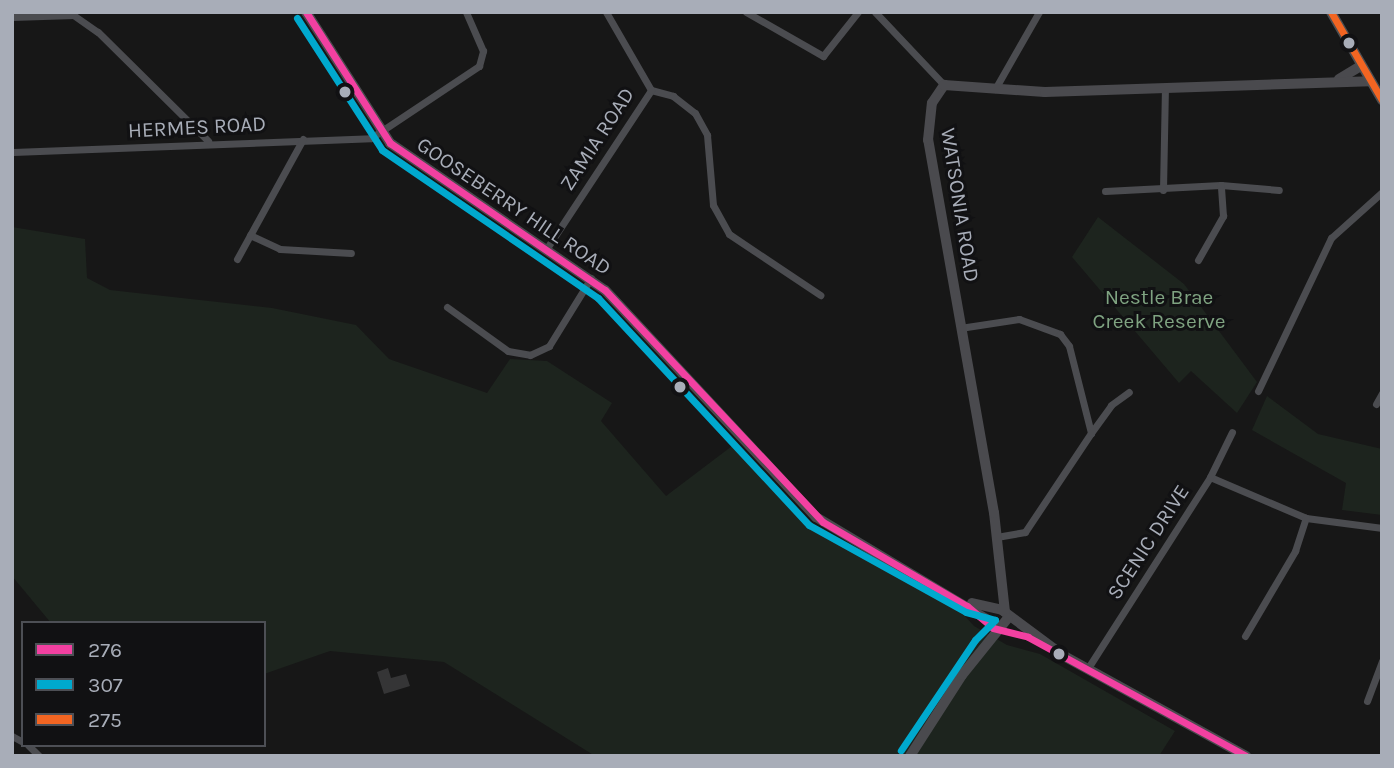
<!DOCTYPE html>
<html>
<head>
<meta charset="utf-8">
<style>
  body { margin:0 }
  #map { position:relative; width:1394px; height:768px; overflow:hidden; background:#171717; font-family:Karla,sans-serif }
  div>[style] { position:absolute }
  .green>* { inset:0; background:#1d241e }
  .building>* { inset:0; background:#353536 }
  .street>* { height:7px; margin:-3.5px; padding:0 3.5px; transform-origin:3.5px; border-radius:3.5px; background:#4b4c50 }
  .secondary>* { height:10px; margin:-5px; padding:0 5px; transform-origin:5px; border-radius:5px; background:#4a4a4e }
  .primary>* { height:10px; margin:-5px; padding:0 5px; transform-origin:5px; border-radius:5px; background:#4d4f52 }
  .bus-1>* { height:7px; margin:-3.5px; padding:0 3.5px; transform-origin:3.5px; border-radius:3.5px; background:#f240a1 }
  .bus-2>* { height:7px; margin:-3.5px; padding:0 3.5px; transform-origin:3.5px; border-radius:3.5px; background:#00a9ce }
  .bus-3>* { height:7px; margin:-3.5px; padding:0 3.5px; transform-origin:3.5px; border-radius:3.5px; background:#f26522 }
  .dots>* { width:19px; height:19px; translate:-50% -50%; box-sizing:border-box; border:4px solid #111113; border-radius:50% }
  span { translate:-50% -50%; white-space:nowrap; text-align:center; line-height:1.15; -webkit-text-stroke:6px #111113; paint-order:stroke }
  .street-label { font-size:21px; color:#a8adb8 }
  .park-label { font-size:21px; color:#7fa381 }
  .frame { position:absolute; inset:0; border:14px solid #a8adb8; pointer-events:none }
  .legend { position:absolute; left:21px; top:621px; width:245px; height:126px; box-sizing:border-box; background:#111113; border:2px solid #4d4f55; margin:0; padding:9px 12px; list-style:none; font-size:21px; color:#a8adb8 }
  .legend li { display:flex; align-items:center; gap:14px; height:35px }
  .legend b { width:35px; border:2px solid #4d4f55 }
</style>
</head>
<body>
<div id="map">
  <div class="green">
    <div style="clip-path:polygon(1098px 217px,1184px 284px,1257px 382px,1237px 413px,1191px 371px,1179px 383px,1072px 257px)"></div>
    <div style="clip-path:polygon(12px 227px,85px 239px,87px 278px,110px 290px,272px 308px,356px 325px,389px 359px,487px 393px,510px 359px,547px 361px,612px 403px,601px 421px,666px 496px,736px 443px,812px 523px,953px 603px,974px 626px,1007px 645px,1040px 654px,1175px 731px,1159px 756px,595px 756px,444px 662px,330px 651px,264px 674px,264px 623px,51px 623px,12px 576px)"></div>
    <div style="clip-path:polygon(1267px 396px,1318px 434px,1382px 449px,1382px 515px,1342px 510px,1346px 483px,1252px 430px)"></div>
  </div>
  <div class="building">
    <div style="clip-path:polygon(388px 668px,391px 678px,406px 674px,410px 686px,384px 694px,377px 672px)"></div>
  </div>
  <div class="street">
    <div style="left:69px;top:12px;width:35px;rotate:35deg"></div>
    <div style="left:98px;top:32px;width:155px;rotate:44.7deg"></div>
    <div style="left:746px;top:12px;width:89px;rotate:29.7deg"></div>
    <div style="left:823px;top:56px;width:56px;rotate:-51.5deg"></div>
    <div style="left:875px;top:12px;width:100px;rotate:46.6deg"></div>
    <div style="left:12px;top:17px;width:62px;rotate:-1.8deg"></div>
    <div style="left:995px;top:89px;width:89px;rotate:-60.3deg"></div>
    <div style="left:651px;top:90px;width:23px;rotate:15deg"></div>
    <div style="left:673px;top:96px;width:28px;rotate:38deg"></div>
    <div style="left:695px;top:113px;width:25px;rotate:61deg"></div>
    <div style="left:707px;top:135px;width:70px;rotate:85.1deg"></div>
    <div style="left:713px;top:205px;width:33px;rotate:61deg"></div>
    <div style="left:729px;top:234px;width:110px;rotate:33.8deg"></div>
    <div style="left:13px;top:152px;width:358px;rotate:-2.2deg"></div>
    <div style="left:371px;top:138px;width:130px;rotate:-33.7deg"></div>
    <div style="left:479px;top:66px;width:16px;rotate:-75deg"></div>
    <div style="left:483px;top:51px;width:43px;rotate:-113.6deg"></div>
    <div style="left:1163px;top:190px;width:102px;rotate:-88.9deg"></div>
    <div style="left:1105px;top:191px;width:116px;rotate:-3deg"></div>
    <div style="left:1221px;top:185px;width:58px;rotate:4.9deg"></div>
    <div style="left:250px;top:235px;width:33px;rotate:25deg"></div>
    <div style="left:280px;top:249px;width:71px;rotate:3.2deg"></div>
    <div style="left:547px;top:248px;width:189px;rotate:-56.6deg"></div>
    <div style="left:651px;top:90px;width:90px;rotate:-120deg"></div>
    <div style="left:237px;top:259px;width:137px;rotate:-61.2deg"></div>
    <div style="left:1198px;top:260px;width:51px;rotate:-60.4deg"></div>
    <div style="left:1223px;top:216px;width:31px;rotate:-94deg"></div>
    <div style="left:447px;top:307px;width:75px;rotate:35.8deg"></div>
    <div style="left:508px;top:351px;width:22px;rotate:10deg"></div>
    <div style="left:530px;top:355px;width:21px;rotate:-25deg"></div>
    <div style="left:549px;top:346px;width:80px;rotate:-58.3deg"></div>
    <div style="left:960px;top:328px;width:60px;rotate:-8.7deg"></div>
    <div style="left:1019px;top:319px;width:44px;rotate:20.1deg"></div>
    <div style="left:1060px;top:334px;width:15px;rotate:53deg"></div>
    <div style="left:1069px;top:346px;width:90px;rotate:75.8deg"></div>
    <div style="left:1091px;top:433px;width:119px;rotate:123.7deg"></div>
    <div style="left:1025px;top:532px;width:29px;rotate:170deg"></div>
    <div style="left:1258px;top:391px;width:170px;rotate:-64.5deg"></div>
    <div style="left:1331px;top:238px;width:69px;rotate:-42deg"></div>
    <div style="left:1376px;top:404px;width:13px;rotate:-61deg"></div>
    <div style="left:1091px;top:433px;width:34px;rotate:-54deg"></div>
    <div style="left:1111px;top:405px;width:22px;rotate:-36deg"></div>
    <div style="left:1210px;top:477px;width:104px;rotate:23.1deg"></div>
    <div style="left:1306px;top:518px;width:77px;rotate:7.5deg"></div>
    <div style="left:1245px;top:636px;width:99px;rotate:-59.5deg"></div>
    <div style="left:1295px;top:551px;width:35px;rotate:-72deg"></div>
    <div style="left:1088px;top:668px;width:227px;rotate:-57.4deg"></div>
    <div style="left:1210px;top:477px;width:50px;rotate:-63.9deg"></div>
    <div style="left:1367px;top:701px;width:43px;rotate:-69.4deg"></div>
    <div style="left:12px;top:736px;width:13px;rotate:29deg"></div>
    <div style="left:28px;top:745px;width:16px;rotate:45deg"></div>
  </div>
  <div class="secondary">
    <div style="left:306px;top:12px;width:156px;rotate:57.3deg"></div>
    <div style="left:390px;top:143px;width:260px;rotate:34.4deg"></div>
    <div style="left:605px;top:290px;width:310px;rotate:47.1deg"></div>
    <div style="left:816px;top:517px;width:200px;rotate:30.9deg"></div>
    <div style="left:1339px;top:79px;width:26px;rotate:-31deg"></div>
    <div style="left:972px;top:603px;width:31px;rotate:13deg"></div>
    <div style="left:1002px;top:610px;width:77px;rotate:36.6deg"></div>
    <div style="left:1064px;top:656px;width:208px;rotate:28.8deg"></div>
    <div style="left:1005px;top:612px;width:100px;rotate:-96.3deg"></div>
    <div style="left:994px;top:513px;width:379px;rotate:-100deg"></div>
    <div style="left:928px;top:140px;width:37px;rotate:-84deg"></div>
    <div style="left:932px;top:103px;width:22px;rotate:-56deg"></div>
    <div style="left:944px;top:85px;width:101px;rotate:4deg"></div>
    <div style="left:1045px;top:92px;width:325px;rotate:-1.9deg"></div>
    <div style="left:910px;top:756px;width:96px;rotate:-57.3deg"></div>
    <div style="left:962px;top:675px;width:73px;rotate:-51.1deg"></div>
  </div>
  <div class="primary">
    <div style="left:1331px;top:12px;width:102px;rotate:59.9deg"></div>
  </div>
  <div class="bus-1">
    <div style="left:306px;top:12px;width:156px;rotate:57.3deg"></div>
    <div style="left:390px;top:143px;width:260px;rotate:34.4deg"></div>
    <div style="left:605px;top:290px;width:318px;rotate:46.8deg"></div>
    <div style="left:823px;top:522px;width:167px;rotate:30.3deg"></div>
    <div style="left:967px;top:606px;width:34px;rotate:40deg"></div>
    <div style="left:993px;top:628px;width:36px;rotate:14deg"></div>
    <div style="left:1028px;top:637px;width:248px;rotate:28.6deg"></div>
  </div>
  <div class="bus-2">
    <div style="left:297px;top:18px;width:157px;rotate:57.2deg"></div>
    <div style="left:382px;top:150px;width:262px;rotate:34.4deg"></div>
    <div style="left:598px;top:298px;width:310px;rotate:47.1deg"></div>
    <div style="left:809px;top:525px;width:179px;rotate:29deg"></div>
    <div style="left:966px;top:612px;width:30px;rotate:15deg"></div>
    <div style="left:995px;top:620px;width:28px;rotate:135deg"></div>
    <div style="left:975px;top:640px;width:133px;rotate:123.9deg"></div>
  </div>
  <div class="bus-3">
    <div style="left:1331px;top:12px;width:102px;rotate:59.9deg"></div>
  </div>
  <div class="dots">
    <div style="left:1349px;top:43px;background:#a8adb8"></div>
    <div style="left:345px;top:92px;background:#a8adb8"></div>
    <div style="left:680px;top:387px;background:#a8adb8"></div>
    <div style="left:1059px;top:654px;background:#a8adb8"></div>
  </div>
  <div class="street-label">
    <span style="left:197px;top:127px;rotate:-3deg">HERMES ROAD</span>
    <span style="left:597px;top:139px;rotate:-57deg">ZAMIA ROAD</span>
    <span style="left:960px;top:205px;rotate:81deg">WATSONIA ROAD</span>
    <span style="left:514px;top:206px;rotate:34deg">GOOSEBERRY HILL ROAD</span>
    <span style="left:1148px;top:542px;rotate:-57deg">SCENIC DRIVE</span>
  </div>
  <div class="park-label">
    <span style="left:1159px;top:309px">Nestle Brae<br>Creek Reserve</span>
  </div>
  <div class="frame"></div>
  <ul class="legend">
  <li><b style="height:9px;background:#f240a1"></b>276</li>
  <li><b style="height:9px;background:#00a9ce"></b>307</li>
  <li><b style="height:9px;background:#f26522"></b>275</li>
  </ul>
</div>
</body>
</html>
